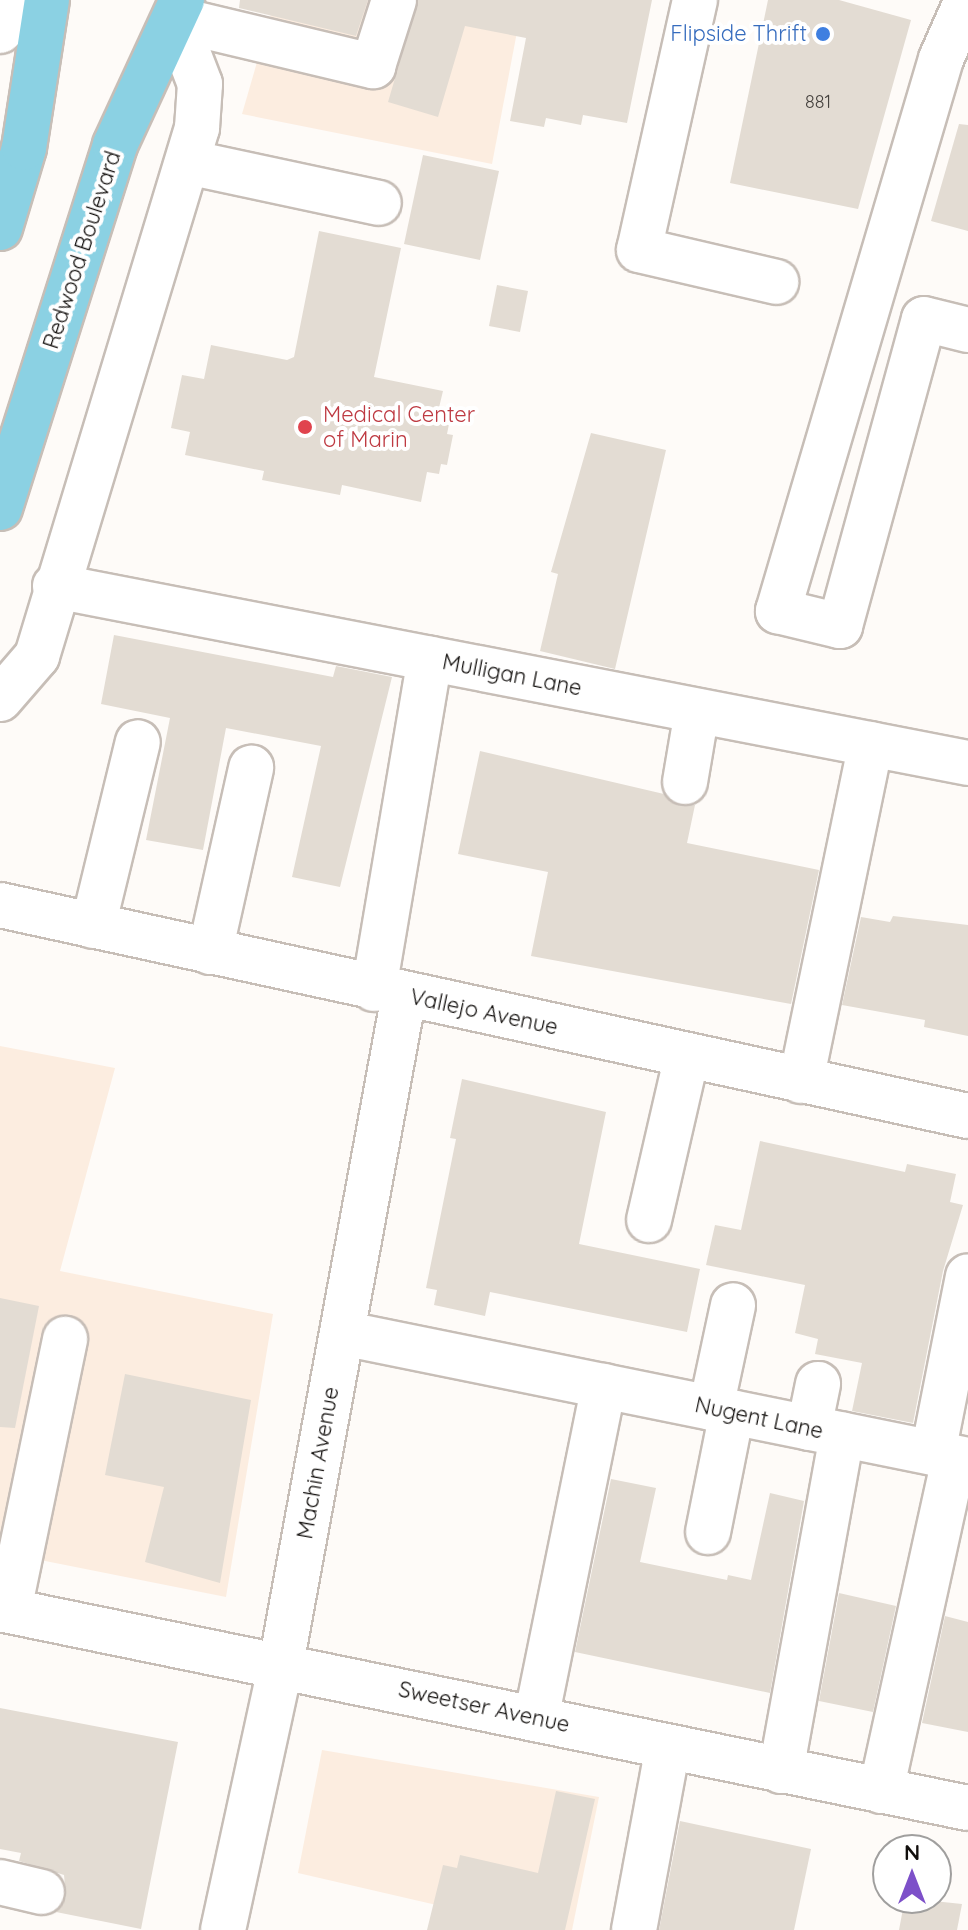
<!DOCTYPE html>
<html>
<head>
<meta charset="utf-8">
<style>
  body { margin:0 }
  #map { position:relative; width:968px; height:1930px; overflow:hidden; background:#fefbf8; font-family:Quicksand,sans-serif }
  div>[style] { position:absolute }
  .built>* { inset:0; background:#fcede0 }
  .building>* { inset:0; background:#e3dcd3 }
  .roads { filter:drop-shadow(2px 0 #c7beb7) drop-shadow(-2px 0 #c7beb7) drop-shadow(0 2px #c7beb7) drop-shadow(0 -2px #c7beb7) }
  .minor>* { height:44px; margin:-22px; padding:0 22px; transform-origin:22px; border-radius:22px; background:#fff }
  .major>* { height:44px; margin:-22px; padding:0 22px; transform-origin:22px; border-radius:22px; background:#8bd1e3 }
  .dots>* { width:22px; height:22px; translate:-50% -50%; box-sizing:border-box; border:4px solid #fff; border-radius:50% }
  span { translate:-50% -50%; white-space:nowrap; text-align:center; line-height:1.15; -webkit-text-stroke:8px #fff; paint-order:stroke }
  .number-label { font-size:18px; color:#46423e }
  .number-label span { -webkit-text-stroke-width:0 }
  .shop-label { font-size:22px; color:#366cbe }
  .right { translate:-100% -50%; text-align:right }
  .street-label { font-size:22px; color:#120f0d }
  .health-label { font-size:22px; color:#be3a42 }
  .left { translate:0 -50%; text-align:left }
  .north { position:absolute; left:872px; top:1834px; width:80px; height:80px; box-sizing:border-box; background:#fff; border:2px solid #a09f9e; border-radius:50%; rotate:0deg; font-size:22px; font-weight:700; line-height:32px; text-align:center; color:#120f0d }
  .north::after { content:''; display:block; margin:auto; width:28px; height:36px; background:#7d50c9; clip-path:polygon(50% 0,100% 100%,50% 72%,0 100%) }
</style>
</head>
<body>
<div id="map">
  <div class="built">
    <div style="clip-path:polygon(275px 0,523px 0,492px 164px,242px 114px)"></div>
    <div style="clip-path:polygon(0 1046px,115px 1068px,60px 1271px,273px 1314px,226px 1597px,0 1552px)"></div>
    <div style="clip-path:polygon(322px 1750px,599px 1797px,572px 1930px,544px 1930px,298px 1873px)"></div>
  </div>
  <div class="building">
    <div style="clip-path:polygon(240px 0,368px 0,356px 36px,239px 8px)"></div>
    <div style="clip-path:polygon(418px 0,652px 0,627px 123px,583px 115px,581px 125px,546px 118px,544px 127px,510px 121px,526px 38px,465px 26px,438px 117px,388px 102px)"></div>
    <div style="clip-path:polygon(768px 0,839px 0,911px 20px,858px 209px,730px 183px)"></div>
    <div style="clip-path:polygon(959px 124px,968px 125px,968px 231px,931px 221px)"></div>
    <div style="clip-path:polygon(423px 155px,499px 171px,480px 260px,404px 244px)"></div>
    <div style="clip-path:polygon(319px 231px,401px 248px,374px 377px,443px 391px,437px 416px,450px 419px,447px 434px,453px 435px,447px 465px,441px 464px,439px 474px,427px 472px,421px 502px,342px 485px,340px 495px,262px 480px,264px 471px,185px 455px,190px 432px,171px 428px,182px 375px,204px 379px,211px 345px,287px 360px,294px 357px)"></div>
    <div style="clip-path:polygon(497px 285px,528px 291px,520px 332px,489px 326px)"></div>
    <div style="clip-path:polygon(591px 433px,666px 450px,615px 669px,540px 651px,558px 574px,551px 572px)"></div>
    <div style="clip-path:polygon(114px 635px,333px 677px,336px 666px,392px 677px,340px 887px,292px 877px,321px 746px,226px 728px,203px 850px,146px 840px,170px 718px,101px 704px)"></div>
    <div style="clip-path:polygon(480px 751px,664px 794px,680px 806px,695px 805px,687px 843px,819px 870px,791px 1004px,531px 956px,548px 872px,458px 854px)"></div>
    <div style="clip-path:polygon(893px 916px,968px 925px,968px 1036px,924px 1027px,925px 1020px,842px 1005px,861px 917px,890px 922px)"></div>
    <div style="clip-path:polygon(462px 1079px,606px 1112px,579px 1244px,700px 1269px,687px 1332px,490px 1292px,485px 1316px,434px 1305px,437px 1290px,426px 1288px,456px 1139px,450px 1138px)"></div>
    <div style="clip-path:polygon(760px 1141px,905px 1172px,907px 1164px,956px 1174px,950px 1202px,963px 1205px,943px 1271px,913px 1423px,852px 1411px,862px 1363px,815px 1354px,818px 1339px,795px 1333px,805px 1285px,706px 1265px,715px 1225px,741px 1230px)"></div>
    <div style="clip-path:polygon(0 1298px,39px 1306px,15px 1428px,0 1427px)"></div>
    <div style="clip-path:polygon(125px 1374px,251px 1400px,220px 1583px,145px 1562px,164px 1487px,105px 1475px)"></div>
    <div style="clip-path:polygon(611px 1479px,656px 1488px,640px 1562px,727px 1580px,728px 1575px,751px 1580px,770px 1493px,804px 1501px,770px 1693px,575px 1652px)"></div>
    <div style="clip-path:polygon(839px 1593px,896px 1606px,873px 1712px,819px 1701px)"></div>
    <div style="clip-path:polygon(945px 1616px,968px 1622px,968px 1732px,922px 1723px)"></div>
    <div style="clip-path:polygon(0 1708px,178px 1742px,141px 1929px,56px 1912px,66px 1897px,64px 1875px,19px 1861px,21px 1853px,0 1849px)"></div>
    <div style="clip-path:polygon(556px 1791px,595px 1799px,565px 1930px,427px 1930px,443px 1865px,457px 1868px,460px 1855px,538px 1873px)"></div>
    <div style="clip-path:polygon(680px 1821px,811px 1849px,794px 1930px,659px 1930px)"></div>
    <div style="clip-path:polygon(905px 1898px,962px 1904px,957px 1930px,899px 1930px)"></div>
  </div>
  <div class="roads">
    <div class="minor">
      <div style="left:695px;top:0;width:256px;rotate:102.6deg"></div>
      <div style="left:639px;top:250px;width:141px;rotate:13.1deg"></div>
      <div style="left:967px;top:0;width:64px;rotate:113.8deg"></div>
      <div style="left:941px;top:59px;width:576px;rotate:106.45deg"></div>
      <div style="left:778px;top:611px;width:64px;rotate:13.6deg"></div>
      <div style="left:840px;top:626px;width:318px;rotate:-74.7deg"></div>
      <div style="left:924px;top:319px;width:45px;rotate:14deg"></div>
      <div style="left:175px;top:19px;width:204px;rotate:13.4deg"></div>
      <div style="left:373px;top:66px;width:69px;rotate:-72.3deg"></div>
      <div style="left:0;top:31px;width:44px;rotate:-45deg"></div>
      <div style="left:188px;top:162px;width:195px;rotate:12.1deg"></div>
      <div style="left:55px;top:586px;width:930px;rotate:10.97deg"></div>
      <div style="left:0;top:699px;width:57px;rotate:-49.3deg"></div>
      <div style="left:37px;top:656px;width:552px;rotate:-73.14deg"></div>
      <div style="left:197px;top:128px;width:44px;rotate:-86.1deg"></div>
      <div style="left:200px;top:84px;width:70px;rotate:-111deg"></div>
      <div style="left:685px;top:782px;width:72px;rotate:-80.4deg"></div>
      <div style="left:0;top:905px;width:991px;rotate:12.3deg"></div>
      <div style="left:93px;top:926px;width:189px;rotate:-76.3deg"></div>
      <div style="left:210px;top:952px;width:189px;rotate:-77.4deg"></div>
      <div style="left:374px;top:989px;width:335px;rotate:-80.4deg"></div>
      <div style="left:801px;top:1081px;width:344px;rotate:-78.3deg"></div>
      <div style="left:649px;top:1220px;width:168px;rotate:-77deg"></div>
      <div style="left:342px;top:1333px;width:639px;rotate:11.47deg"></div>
      <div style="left:711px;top:1408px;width:105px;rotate:-77.9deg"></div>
      <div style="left:809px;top:1428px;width:45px;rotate:-78.4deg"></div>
      <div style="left:933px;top:1453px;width:180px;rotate:-78.8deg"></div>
      <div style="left:708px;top:1532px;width:122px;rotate:-78.7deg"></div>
      <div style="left:0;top:1609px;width:988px;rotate:11.62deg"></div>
      <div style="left:9px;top:1610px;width:277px;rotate:-78.3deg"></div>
      <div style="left:536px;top:1719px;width:340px;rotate:-78.5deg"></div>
      <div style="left:781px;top:1771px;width:342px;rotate:-79.7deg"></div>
      <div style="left:881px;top:1791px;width:341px;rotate:-77.6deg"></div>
      <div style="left:0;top:1882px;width:43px;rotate:13.4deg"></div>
      <div style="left:223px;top:1930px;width:272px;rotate:-77.7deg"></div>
      <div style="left:281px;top:1664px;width:680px;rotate:-79.58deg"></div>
      <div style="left:634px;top:1930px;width:186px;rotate:-79.5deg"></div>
    </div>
    <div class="major">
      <div style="left:0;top:228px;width:84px;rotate:-73.3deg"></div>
      <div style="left:24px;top:148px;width:150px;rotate:-81.2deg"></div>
      <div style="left:0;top:508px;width:381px;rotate:-72.4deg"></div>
      <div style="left:115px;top:145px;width:160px;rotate:-65.2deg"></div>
    </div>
  </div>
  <div class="dots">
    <div style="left:823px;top:34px;background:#3f7fe0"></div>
    <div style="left:305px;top:427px;background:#e0444e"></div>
  </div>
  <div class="number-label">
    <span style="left:818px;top:102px">881</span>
  </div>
  <div class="shop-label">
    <span class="right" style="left:807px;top:34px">Flipside Thrift</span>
  </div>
  <div class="street-label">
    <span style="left:82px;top:250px;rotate:-72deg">Redwood Boulevard</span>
    <span style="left:512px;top:675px;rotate:11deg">Mulligan Lane</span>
    <span style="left:484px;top:1012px;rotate:12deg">Vallejo Avenue</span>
    <span style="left:759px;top:1418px;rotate:12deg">Nugent Lane</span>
    <span style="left:318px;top:1463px;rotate:-80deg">Machin Avenue</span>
    <span style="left:484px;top:1707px;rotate:12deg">Sweetser Avenue</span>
  </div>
  <div class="health-label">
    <span class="left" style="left:323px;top:427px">Medical Center<br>of Marin</span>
  </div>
  <div class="north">N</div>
</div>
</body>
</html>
